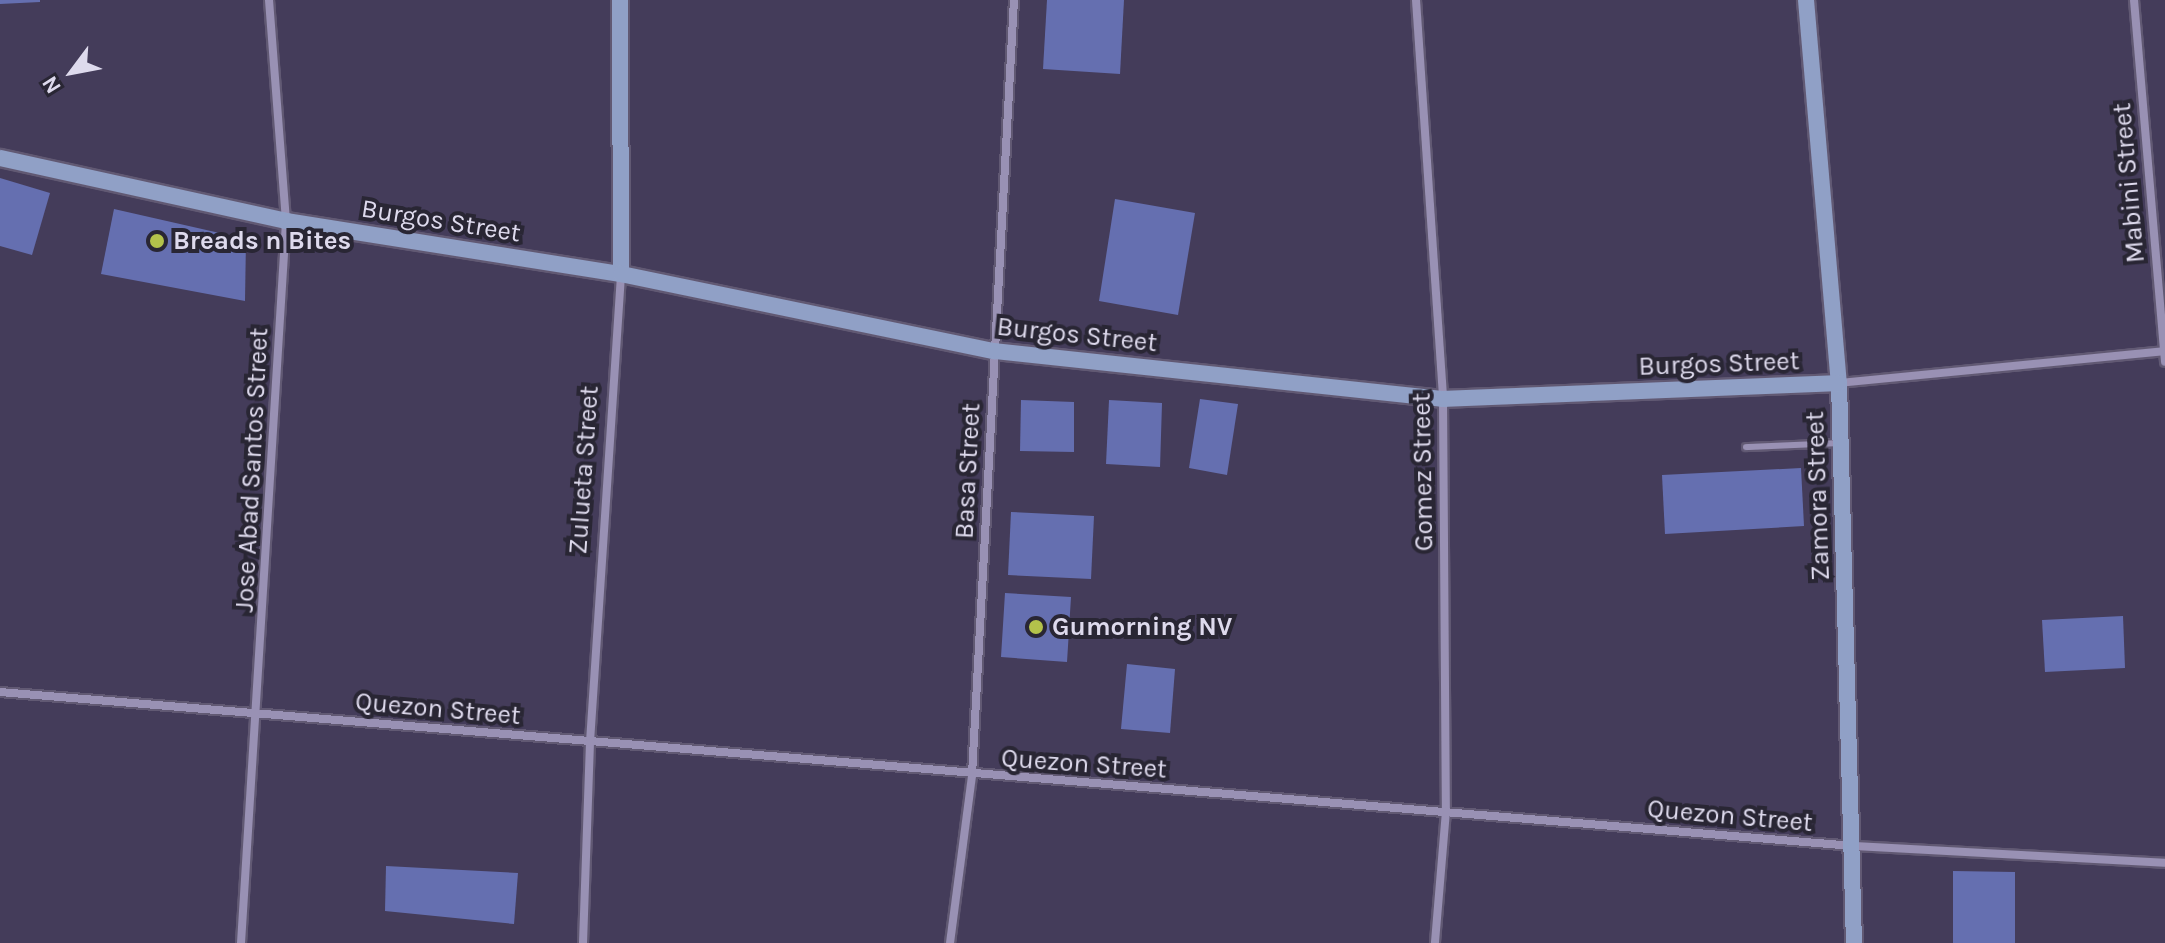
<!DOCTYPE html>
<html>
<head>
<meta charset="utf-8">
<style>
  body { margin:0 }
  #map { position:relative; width:2165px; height:943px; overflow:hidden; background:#443c5a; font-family:Karla,sans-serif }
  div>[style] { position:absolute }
  .building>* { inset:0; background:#656fb0 }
  .roads { filter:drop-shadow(2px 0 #615973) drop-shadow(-2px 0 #615973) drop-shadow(0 2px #615973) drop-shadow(0 -2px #615973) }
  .lane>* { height:6px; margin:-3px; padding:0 3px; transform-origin:3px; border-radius:3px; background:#9991b4 }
  .street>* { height:8px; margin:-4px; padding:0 4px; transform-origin:4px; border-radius:4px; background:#9991b4 }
  .secondary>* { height:16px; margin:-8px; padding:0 8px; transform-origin:8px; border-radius:8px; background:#90a0c6 }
  .dots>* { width:22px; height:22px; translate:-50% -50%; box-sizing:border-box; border:4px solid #292634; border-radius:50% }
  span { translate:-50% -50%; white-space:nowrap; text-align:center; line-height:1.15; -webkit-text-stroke:8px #292634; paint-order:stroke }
  .street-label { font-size:26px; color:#dedaed }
  .poi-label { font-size:26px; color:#dedaed; font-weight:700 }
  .left { translate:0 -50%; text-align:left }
  .north { position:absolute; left:32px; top:32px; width:80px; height:80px; -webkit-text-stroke:6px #292634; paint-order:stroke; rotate:238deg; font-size:22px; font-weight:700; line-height:32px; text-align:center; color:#dedaed }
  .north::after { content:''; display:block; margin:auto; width:28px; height:36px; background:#dedaed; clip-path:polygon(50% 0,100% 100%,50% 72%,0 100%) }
</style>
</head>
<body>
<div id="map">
  <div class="building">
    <div style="clip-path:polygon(0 0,40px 0,40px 2px,0 4px)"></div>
    <div style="clip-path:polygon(1047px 0,1124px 0,1120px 74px,1043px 69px)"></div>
    <div style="clip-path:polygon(0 178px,50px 193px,32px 255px,0 246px)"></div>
    <div style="clip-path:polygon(1115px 199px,1195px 213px,1178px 315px,1099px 301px)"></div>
    <div style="clip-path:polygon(114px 209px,246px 239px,245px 301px,101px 274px)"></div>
    <div style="clip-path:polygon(1200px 399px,1238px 404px,1227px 475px,1189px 468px)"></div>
    <div style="clip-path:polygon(1021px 400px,1074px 402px,1074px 452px,1020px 451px)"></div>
    <div style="clip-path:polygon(1109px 400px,1162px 403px,1160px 467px,1106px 464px)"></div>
    <div style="clip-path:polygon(1801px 468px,1804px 526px,1665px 534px,1662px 475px)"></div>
    <div style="clip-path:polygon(1011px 512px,1094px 516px,1091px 579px,1008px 575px)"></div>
    <div style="clip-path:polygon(1005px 593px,1071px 597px,1067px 662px,1001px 657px)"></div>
    <div style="clip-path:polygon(2123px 616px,2125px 668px,2045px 672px,2042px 620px)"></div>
    <div style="clip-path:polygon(1127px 664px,1175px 669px,1170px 733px,1121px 729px)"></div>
    <div style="clip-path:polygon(386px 866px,518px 873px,514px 924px,385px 911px)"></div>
    <div style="clip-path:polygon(1953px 871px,2015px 872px,2015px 943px,1953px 943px)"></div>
  </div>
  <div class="roads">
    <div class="lane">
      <div style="left:1746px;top:447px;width:91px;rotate:-2.5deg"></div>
    </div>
    <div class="street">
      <div style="left:1416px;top:0;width:400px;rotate:86.1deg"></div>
      <div style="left:1443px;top:399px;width:412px;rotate:89.6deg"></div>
      <div style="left:1446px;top:811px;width:132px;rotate:94.8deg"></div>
      <div style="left:2134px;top:0;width:363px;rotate:85.1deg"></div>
      <div style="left:1839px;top:383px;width:327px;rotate:-5.6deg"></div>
      <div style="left:0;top:692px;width:1860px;rotate:4.75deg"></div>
      <div style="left:1854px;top:846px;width:311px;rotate:3.1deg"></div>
      <div style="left:241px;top:943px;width:723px;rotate:-86.43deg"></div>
      <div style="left:286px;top:221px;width:222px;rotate:-94.4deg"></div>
      <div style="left:583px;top:943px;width:201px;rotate:-88deg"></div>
      <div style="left:590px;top:742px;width:469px;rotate:-86.2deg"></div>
      <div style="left:950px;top:943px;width:169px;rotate:-82.5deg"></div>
      <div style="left:972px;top:775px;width:776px;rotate:-86.9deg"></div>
    </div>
    <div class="secondary">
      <div style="left:620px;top:0;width:274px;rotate:89.8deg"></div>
      <div style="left:1806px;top:0;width:384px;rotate:85.1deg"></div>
      <div style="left:1839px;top:383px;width:560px;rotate:88.47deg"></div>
      <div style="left:0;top:158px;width:293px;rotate:12.4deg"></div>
      <div style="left:286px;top:221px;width:339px;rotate:9deg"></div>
      <div style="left:621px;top:274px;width:381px;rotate:11.7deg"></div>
      <div style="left:994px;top:351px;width:452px;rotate:6.1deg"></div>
      <div style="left:1443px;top:399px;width:396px;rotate:-2.3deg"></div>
    </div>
  </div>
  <div class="dots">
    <div style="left:157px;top:241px;background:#b3c24b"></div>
    <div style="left:1036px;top:627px;background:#b3c24b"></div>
  </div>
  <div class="street-label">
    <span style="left:2129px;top:183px;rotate:-95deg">Mabini Street</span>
    <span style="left:441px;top:221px;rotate:9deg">Burgos Street</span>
    <span style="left:1077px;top:335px;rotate:6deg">Burgos Street</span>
    <span style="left:1719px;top:364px;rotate:-2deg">Burgos Street</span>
    <span style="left:252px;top:470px;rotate:-87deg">Jose Abad Santos Street</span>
    <span style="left:584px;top:470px;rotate:-86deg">Zulueta Street</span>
    <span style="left:968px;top:471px;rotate:-87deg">Basa Street</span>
    <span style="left:1423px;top:472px;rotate:-91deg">Gomez Street</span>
    <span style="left:1818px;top:496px;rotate:-92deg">Zamora Street</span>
    <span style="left:438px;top:709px;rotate:5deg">Quezon Street</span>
    <span style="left:1084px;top:764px;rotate:4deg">Quezon Street</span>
    <span style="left:1730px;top:816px;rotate:5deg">Quezon Street</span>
  </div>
  <div class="poi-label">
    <span class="left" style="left:173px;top:241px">Breads n Bites</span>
    <span class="left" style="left:1052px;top:627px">Gumorning NV</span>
  </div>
  <div class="north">N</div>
</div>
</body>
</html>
